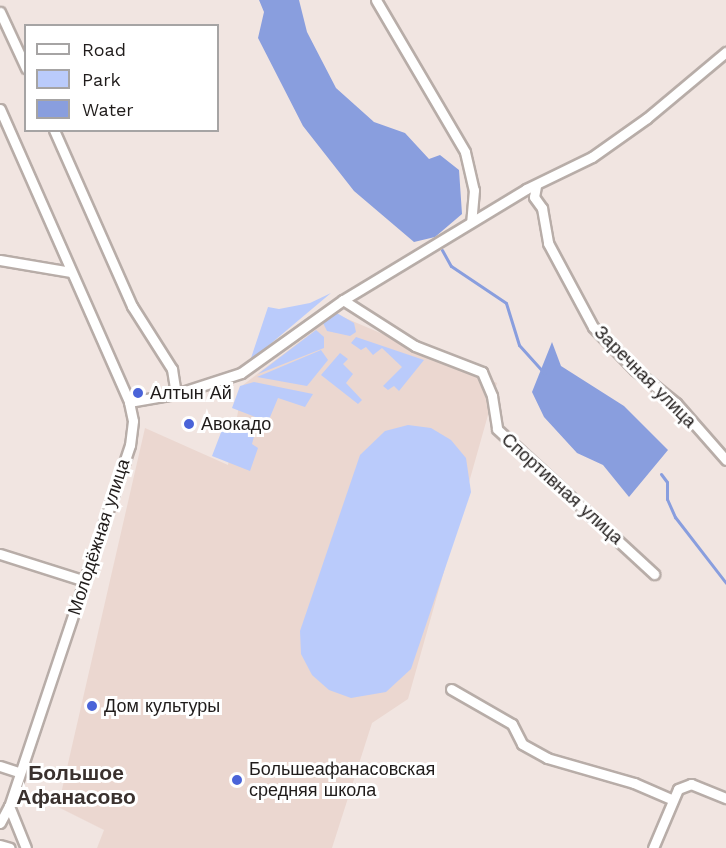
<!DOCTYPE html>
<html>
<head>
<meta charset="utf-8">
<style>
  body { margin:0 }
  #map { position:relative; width:726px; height:848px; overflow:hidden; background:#f1e5e1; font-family:"Work Sans",sans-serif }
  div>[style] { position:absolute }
  .built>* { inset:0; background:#ebd7d0 }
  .green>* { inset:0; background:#bacbfb }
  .water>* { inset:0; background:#899ede }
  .stream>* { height:3px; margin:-1.5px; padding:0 1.5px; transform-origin:1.5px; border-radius:1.5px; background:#899ede }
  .roads { filter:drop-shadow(2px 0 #b8ada8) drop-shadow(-2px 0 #b8ada8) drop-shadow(0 2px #b8ada8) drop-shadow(0 -2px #b8ada8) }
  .street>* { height:9px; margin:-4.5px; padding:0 4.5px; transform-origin:4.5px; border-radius:4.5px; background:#fff }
  .dots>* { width:16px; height:16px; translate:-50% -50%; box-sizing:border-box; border:3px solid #fff; border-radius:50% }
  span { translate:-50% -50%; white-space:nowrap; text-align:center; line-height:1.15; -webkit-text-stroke:6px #fff; paint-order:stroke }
  .street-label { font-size:18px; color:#201c1b }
  .poi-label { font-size:18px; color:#201c1b }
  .left { translate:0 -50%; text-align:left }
  .quarter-label { font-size:21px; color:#3a312e; font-weight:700 }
  .legend { position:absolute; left:24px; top:24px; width:195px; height:108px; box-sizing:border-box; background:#fff; border:2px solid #a6a4a4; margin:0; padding:8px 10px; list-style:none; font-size:18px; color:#201c1b }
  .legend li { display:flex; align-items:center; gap:12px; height:30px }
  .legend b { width:30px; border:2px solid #a6a4a4 }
</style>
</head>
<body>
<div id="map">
  <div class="built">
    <div style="clip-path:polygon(336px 314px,497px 383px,408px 699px,372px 723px,332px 848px,97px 848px,104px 830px,58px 807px,145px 428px,228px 465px,243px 385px)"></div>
  </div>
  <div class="green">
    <div style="clip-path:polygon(331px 293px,250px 361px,268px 307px,279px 309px,310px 303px)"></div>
    <div style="clip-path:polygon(335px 312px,354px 323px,356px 332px,350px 336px,327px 331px,322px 321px)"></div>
    <div style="clip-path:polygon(316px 330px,324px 337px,324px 348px,258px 374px)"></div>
    <div style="clip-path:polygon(356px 337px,424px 360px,399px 391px,394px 386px,388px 390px,383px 386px,402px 367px,382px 348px,373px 355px,366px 347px,361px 350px,351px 343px)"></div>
    <div style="clip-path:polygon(321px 350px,328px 360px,307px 386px,257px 377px)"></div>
    <div style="clip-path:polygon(340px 353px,348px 359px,343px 364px,353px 374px,346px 383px,362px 400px,358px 404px,321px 375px)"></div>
    <div style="clip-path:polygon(254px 382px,313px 394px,305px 407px,278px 398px,268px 422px,232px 408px,240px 386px)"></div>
    <div style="clip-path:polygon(225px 422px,255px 433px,252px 444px,258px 448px,250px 471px,212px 456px)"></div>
    <div style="clip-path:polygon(408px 425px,431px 428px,451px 440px,466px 458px,471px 492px,411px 669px,386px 692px,351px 698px,329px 690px,312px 675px,301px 654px,300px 631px,360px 455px,385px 431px)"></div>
  </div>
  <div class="water">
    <div style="clip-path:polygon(259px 0,299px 0,307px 32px,336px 88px,374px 122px,405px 133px,429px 159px,440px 155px,459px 170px,462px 214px,435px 237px,414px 242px,354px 191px,303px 126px,258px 38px,264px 12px)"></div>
    <div style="clip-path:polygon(552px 342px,561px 366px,624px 406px,668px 450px,629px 497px,603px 465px,577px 453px,544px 417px,532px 392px)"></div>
  </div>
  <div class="stream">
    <div style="left:442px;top:250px;width:18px;rotate:61deg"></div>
    <div style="left:451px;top:266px;width:66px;rotate:33.9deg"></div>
    <div style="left:506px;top:303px;width:44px;rotate:72.8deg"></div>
    <div style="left:519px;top:345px;width:38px;rotate:48deg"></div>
    <div style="left:661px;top:474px;width:10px;rotate:53deg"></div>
    <div style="left:667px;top:482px;width:17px;rotate:90deg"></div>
    <div style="left:667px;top:499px;width:20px;rotate:66deg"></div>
    <div style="left:675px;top:517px;width:83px;rotate:52.3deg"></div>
  </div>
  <div class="roads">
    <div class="street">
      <div style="left:376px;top:0;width:176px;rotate:59.6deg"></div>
      <div style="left:465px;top:152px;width:39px;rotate:77deg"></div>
      <div style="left:474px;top:190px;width:32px;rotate:95deg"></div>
      <div style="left:0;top:12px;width:62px;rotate:65.1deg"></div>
      <div style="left:0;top:109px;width:320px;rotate:66.2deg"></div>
      <div style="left:129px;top:402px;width:19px;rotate:78deg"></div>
      <div style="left:133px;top:421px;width:24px;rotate:97deg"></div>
      <div style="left:130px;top:445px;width:381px;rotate:108.5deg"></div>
      <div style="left:9px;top:806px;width:45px;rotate:68deg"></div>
      <div style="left:54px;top:130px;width:193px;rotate:66.1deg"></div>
      <div style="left:132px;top:306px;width:75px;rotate:57.6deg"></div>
      <div style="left:172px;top:369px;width:25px;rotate:81deg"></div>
      <div style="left:536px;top:186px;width:11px;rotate:100deg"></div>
      <div style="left:534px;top:197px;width:14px;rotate:54deg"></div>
      <div style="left:542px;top:208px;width:36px;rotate:80deg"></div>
      <div style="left:548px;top:243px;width:95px;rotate:61.8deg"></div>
      <div style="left:593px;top:327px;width:60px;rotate:45.7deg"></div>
      <div style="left:635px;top:370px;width:53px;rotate:38.8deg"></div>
      <div style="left:676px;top:403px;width:76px;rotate:48.7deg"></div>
      <div style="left:0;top:260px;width:72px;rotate:9.6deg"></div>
      <div style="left:343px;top:300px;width:85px;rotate:32.6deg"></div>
      <div style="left:415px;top:346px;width:72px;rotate:21.2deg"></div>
      <div style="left:482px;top:372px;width:26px;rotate:67deg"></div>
      <div style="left:492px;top:396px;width:33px;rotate:81deg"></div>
      <div style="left:497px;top:429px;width:214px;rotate:42.7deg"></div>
      <div style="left:129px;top:402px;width:48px;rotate:-9.7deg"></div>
      <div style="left:176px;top:394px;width:68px;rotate:-17.9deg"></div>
      <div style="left:241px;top:373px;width:125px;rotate:-35.6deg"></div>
      <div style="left:343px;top:300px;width:214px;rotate:-31.2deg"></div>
      <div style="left:526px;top:189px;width:73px;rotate:-25.9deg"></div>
      <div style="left:592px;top:157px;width:67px;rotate:-35.3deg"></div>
      <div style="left:647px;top:118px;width:103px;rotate:-39.9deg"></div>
      <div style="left:0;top:554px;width:89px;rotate:17.6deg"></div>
      <div style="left:451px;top:689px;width:70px;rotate:29.8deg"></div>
      <div style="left:512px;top:724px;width:22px;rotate:63deg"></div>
      <div style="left:522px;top:744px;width:29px;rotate:29deg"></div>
      <div style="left:547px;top:758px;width:91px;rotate:16deg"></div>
      <div style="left:634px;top:783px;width:40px;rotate:23.4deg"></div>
      <div style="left:0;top:766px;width:20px;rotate:18deg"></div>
      <div style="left:0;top:823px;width:19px;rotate:-62deg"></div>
      <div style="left:0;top:845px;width:10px;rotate:17deg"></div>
      <div style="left:653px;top:848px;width:64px;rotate:-67deg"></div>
      <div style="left:678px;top:789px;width:14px;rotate:-21deg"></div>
      <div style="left:691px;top:784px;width:38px;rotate:22deg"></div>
    </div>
  </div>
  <div class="dots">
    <div style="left:138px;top:393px;background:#4a63d8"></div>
    <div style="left:189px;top:424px;background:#4a63d8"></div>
    <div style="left:92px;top:706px;background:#4a63d8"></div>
    <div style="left:237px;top:780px;background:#4a63d8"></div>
  </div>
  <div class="street-label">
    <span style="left:645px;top:377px;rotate:45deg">Заречная улица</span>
    <span style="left:562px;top:489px;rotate:42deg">Спортивная улица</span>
    <span style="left:99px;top:537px;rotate:-72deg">Молодёжная улица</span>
  </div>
  <div class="poi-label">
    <span class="left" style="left:150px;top:393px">Алтын Ай</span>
    <span class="left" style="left:201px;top:424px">Авокадо</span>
    <span class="left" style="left:104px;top:706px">Дом культуры</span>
    <span class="left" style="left:249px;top:780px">Большеафанасовская<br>средняя школа</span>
  </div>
  <div class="quarter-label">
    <span style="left:76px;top:785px">Большое<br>Афанасово</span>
  </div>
  <ul class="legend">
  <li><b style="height:8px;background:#fff"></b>Road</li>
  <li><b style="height:16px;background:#bacbfb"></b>Park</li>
  <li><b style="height:16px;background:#899ede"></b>Water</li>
  </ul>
</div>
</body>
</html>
